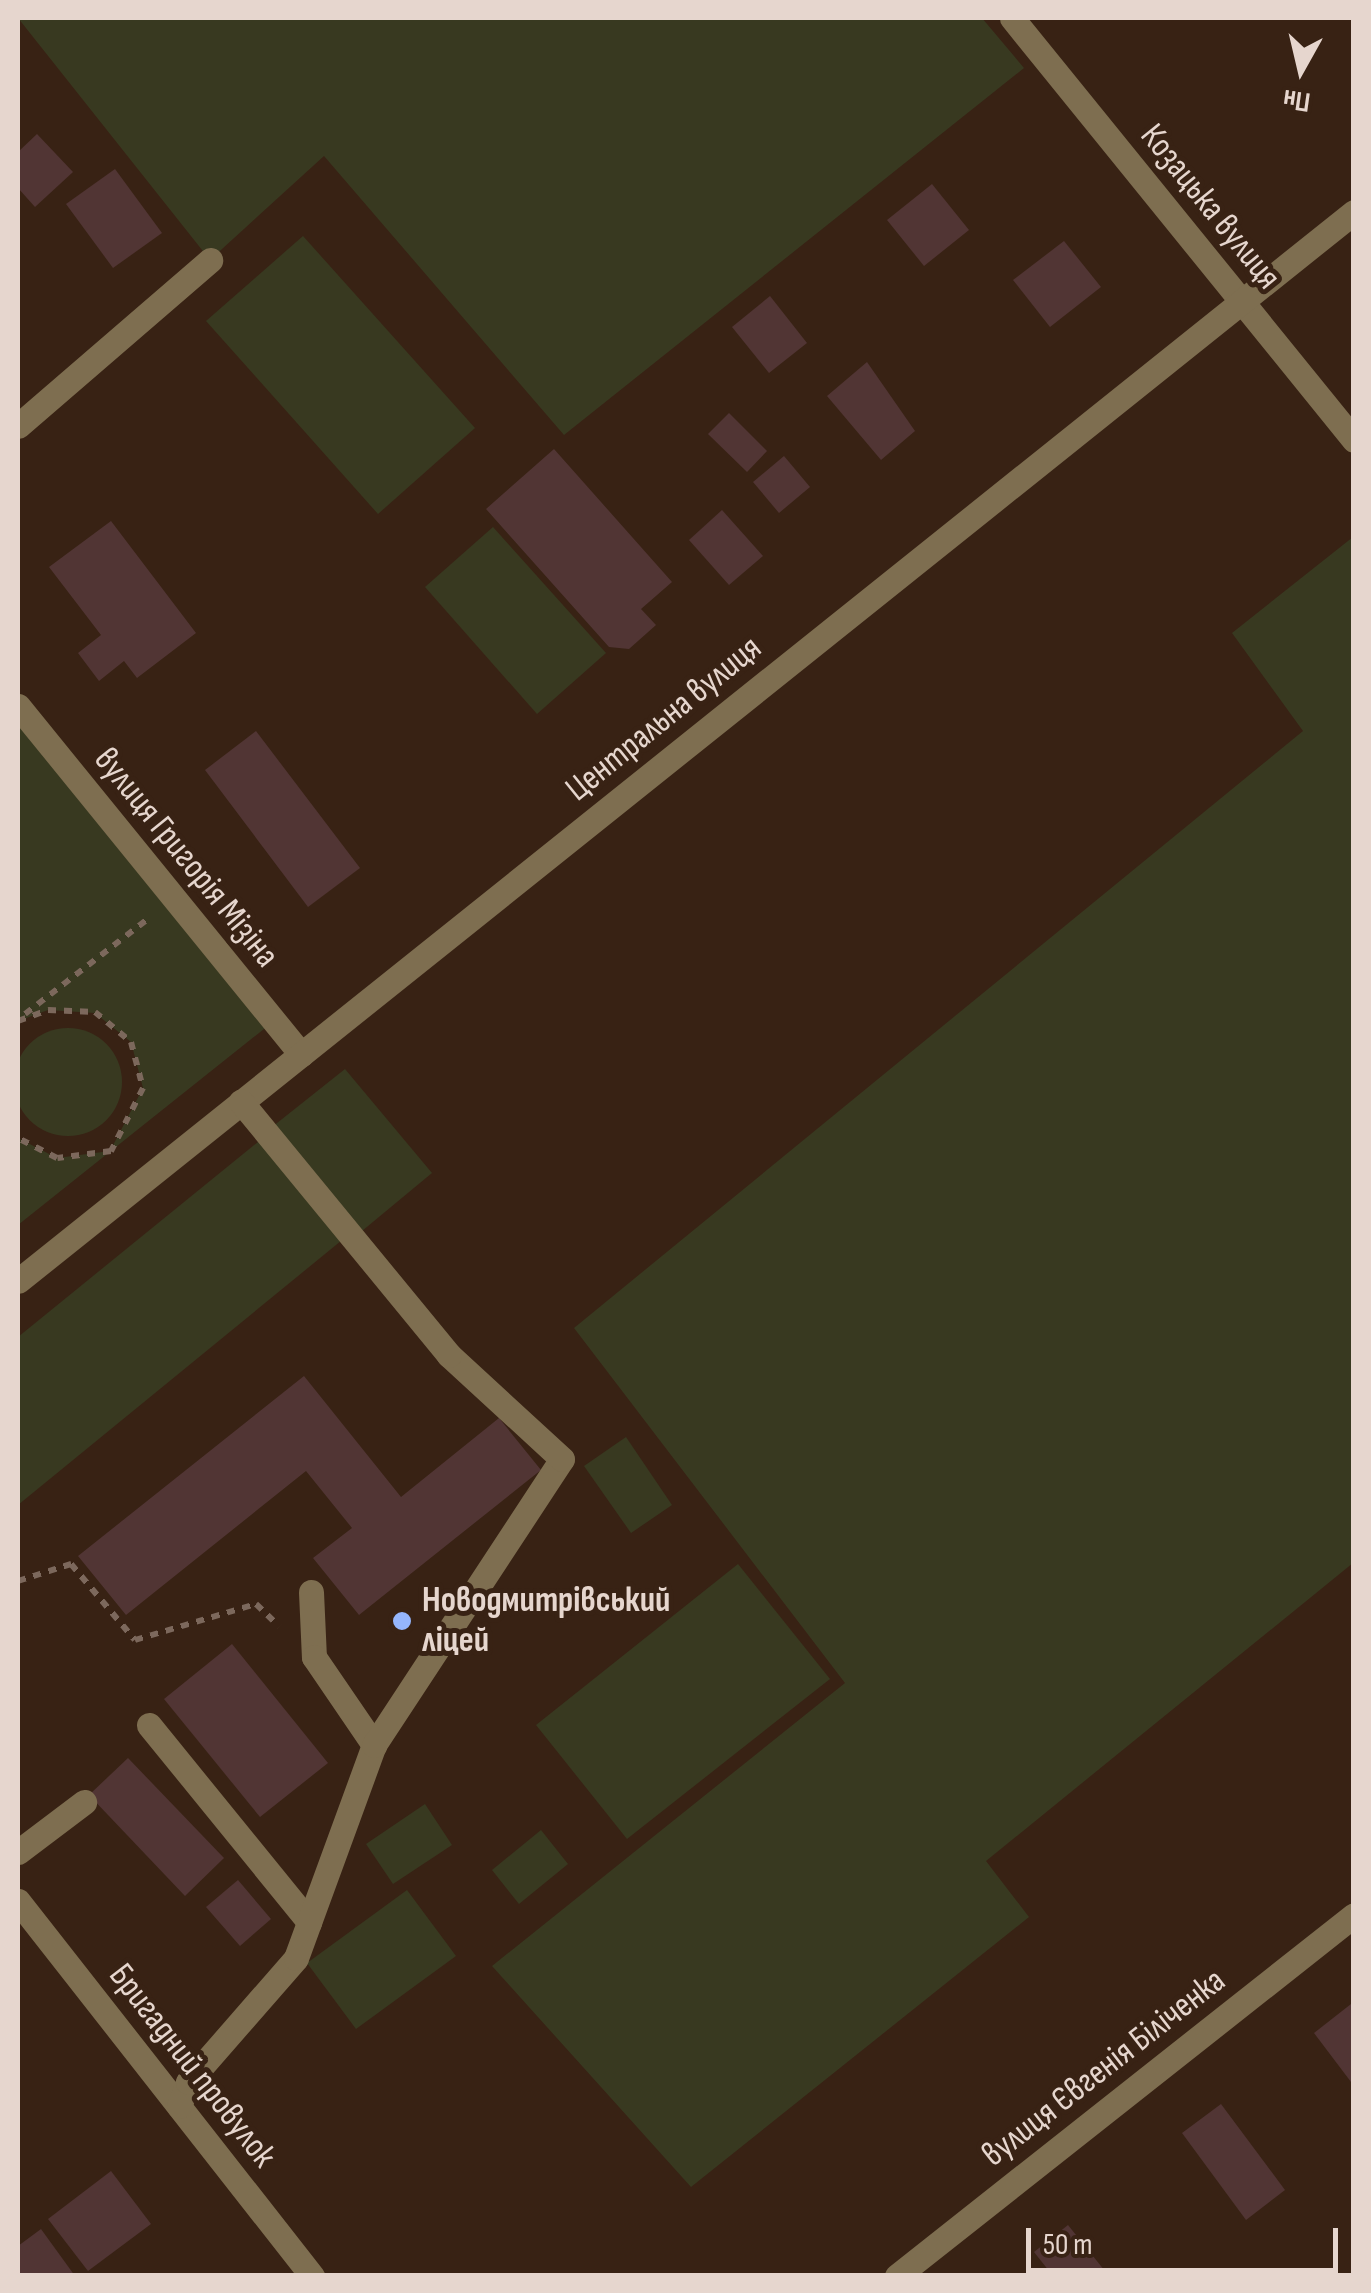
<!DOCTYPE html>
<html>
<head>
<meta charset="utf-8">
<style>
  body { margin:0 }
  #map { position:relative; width:1371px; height:2293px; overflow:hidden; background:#382214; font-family:"Sofia Sans Condensed",sans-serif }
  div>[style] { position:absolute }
  .green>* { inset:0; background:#383920 }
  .round { border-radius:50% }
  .building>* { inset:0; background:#513534 }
  .path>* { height:6px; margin-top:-3px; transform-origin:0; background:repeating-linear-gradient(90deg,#7c685c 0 8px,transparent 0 16px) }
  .minor>* { height:25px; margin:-12.5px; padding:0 12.5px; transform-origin:12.5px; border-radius:12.5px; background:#7e6e50 }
  .dots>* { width:28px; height:28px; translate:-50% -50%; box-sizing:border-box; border:5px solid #382214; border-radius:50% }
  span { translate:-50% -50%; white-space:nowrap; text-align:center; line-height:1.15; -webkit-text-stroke:10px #382214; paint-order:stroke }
  .street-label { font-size:35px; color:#e6d6ce }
  .poi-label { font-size:35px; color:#e6d6ce; font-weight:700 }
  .left { translate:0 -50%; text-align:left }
  .frame { position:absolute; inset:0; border:20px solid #e6d6ce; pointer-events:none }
  .north { position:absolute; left:1251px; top:20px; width:100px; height:100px; -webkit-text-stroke:8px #382214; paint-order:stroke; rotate:188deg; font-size:28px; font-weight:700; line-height:40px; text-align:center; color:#e6d6ce }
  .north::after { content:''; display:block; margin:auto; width:35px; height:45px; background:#e6d6ce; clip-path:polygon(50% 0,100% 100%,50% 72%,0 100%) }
  .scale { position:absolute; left:1026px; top:2228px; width:312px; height:45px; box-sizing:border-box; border:5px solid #e6d6ce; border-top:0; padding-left:12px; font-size:30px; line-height:35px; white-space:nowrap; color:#e6d6ce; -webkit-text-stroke:8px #382214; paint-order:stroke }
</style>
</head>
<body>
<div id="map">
  <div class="green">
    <div style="clip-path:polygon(18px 18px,982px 18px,1024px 68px,564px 435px,324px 156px,210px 260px)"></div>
    <div style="clip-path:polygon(303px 236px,475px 428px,378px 514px,206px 321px)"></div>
    <div style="clip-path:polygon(493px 527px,606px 653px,537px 714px,425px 587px)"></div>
    <div style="clip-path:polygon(1353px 537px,1353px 1563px,986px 1861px,1029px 1917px,691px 2187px,492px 1966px,845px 1683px,574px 1328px,1303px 731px,1232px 633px)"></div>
    <div style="clip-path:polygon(18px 707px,274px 1021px,18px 1225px,18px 1138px,57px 1158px,110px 1151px,143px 1088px,131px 1042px,95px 1013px,48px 1010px,18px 1021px)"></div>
    <div class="round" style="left:14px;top:1028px;width:108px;height:108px"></div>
    <div style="clip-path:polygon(345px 1069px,432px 1173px,356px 1236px,267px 1131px)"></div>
    <div style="clip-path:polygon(264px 1137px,347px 1236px,18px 1505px,18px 1337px)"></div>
    <div style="clip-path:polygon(626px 1437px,672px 1505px,631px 1533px,584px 1466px)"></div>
    <div style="clip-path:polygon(738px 1564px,830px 1679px,627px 1839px,536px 1725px)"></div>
    <div style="clip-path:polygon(425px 1804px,452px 1845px,393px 1884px,366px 1844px)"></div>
    <div style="clip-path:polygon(541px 1830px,568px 1864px,519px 1904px,492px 1870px)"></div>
    <div style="clip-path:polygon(407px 1890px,456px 1956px,356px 2029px,307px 1963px)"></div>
  </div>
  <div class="building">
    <div style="clip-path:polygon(37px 134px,73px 172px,35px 207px,18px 188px,18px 152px)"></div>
    <div style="clip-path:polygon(115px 169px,162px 233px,113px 268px,66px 204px)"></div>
    <div style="clip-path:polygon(932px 184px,969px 230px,924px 266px,887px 220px)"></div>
    <div style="clip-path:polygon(1064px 241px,1101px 287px,1050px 327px,1013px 280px)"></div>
    <div style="clip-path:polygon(770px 296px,807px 343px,769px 373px,732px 327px)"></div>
    <div style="clip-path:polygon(867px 362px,915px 431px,881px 460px,827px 396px)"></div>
    <div style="clip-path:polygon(729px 413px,767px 451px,747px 472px,708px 434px)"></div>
    <div style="clip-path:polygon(554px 449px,672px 582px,641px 609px,656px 625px,629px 649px,609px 647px,486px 509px)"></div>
    <div style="clip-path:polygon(784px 456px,810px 487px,779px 513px,753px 482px)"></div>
    <div style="clip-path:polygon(722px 510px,763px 556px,729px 585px,689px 540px)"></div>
    <div style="clip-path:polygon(111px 521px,196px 633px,137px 678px,124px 661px,99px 681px,78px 653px,101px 635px,49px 567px)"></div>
    <div style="clip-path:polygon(256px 731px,360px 868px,308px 907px,205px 770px)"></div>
    <div style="clip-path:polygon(304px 1376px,401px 1497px,499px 1418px,541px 1470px,359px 1615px,313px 1558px,352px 1528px,306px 1471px,126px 1615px,78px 1556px)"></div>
    <div style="clip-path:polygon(232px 1644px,328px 1763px,260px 1817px,164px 1699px)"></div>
    <div style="clip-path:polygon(128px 1758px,224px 1858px,185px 1896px,89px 1795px)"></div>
    <div style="clip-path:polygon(238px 1880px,271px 1919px,240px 1946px,206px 1907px)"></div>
    <div style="clip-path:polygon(1351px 2004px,1354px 2080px,1351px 2082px,1314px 2033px)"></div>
    <div style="clip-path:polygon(1221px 2104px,1285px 2190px,1246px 2220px,1182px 2133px)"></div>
    <div style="clip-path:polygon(111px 2171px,151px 2224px,88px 2271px,48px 2219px)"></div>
    <div style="clip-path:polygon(1068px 2225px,1109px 2276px,1053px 2276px,1034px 2252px)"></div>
    <div style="clip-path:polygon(41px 2229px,75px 2276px,18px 2276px,18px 2246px)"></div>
  </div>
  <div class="path">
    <div style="left:25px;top:1014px;width:157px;rotate:-37.7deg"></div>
    <div style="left:18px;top:1021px;width:32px;rotate:-20deg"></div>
    <div style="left:48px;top:1010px;width:47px;rotate:2.4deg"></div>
    <div style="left:95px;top:1012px;width:47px;rotate:39.8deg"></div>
    <div style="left:131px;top:1042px;width:48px;rotate:75.4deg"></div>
    <div style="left:143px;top:1088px;width:71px;rotate:116.9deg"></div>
    <div style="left:111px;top:1151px;width:54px;rotate:172.6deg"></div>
    <div style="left:57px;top:1158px;width:44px;rotate:-152.9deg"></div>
    <div style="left:18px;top:1581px;width:56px;rotate:-17.8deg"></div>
    <div style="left:71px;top:1564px;width:99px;rotate:49.9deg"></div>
    <div style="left:135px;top:1640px;width:126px;rotate:-16.6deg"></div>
    <div style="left:256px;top:1604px;width:32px;rotate:44deg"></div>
  </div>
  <div class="minor">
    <div style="left:1012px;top:18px;width:543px;rotate:50.98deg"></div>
    <div style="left:18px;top:426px;width:254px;rotate:-40.8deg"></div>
    <div style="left:18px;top:706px;width:449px;rotate:50.9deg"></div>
    <div style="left:18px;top:1281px;width:1711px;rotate:-38.67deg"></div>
    <div style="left:311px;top:1592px;width:65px;rotate:87.4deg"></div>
    <div style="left:314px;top:1657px;width:107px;rotate:55.7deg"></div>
    <div style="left:149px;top:1725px;width:254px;rotate:50.9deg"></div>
    <div style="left:18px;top:1852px;width:83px;rotate:-37.1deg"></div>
    <div style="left:18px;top:1901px;width:477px;rotate:51.9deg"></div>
    <div style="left:179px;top:2106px;width:26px;rotate:-69deg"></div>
    <div style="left:188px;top:2082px;width:164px;rotate:-48.9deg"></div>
    <div style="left:296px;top:1958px;width:227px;rotate:-69.9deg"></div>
    <div style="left:374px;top:1745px;width:342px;rotate:-56.7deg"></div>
    <div style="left:562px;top:1459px;width:154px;rotate:-137.4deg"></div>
    <div style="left:449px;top:1355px;width:328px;rotate:-129.4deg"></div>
    <div style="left:897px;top:2276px;width:582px;rotate:-38.31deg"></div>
  </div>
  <div class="dots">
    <div style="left:402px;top:1621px;background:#95b6fd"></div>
  </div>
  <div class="street-label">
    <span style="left:1210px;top:207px;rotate:51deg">Козацька вулиця</span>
    <span style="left:664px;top:719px;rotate:-39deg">Центральна вулиця</span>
    <span style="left:186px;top:858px;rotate:51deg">вулиця Григорія Мізіна</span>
    <span style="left:192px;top:2066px;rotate:52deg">Бригадний провулок</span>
    <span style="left:1104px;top:2068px;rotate:-38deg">вулиця Євгенія Біліченка</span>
  </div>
  <div class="poi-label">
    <span class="left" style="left:422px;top:1621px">Новодмитрівський<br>ліцей</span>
  </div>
  <div class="frame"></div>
  <div class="north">Пн</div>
  <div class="scale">50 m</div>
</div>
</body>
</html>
